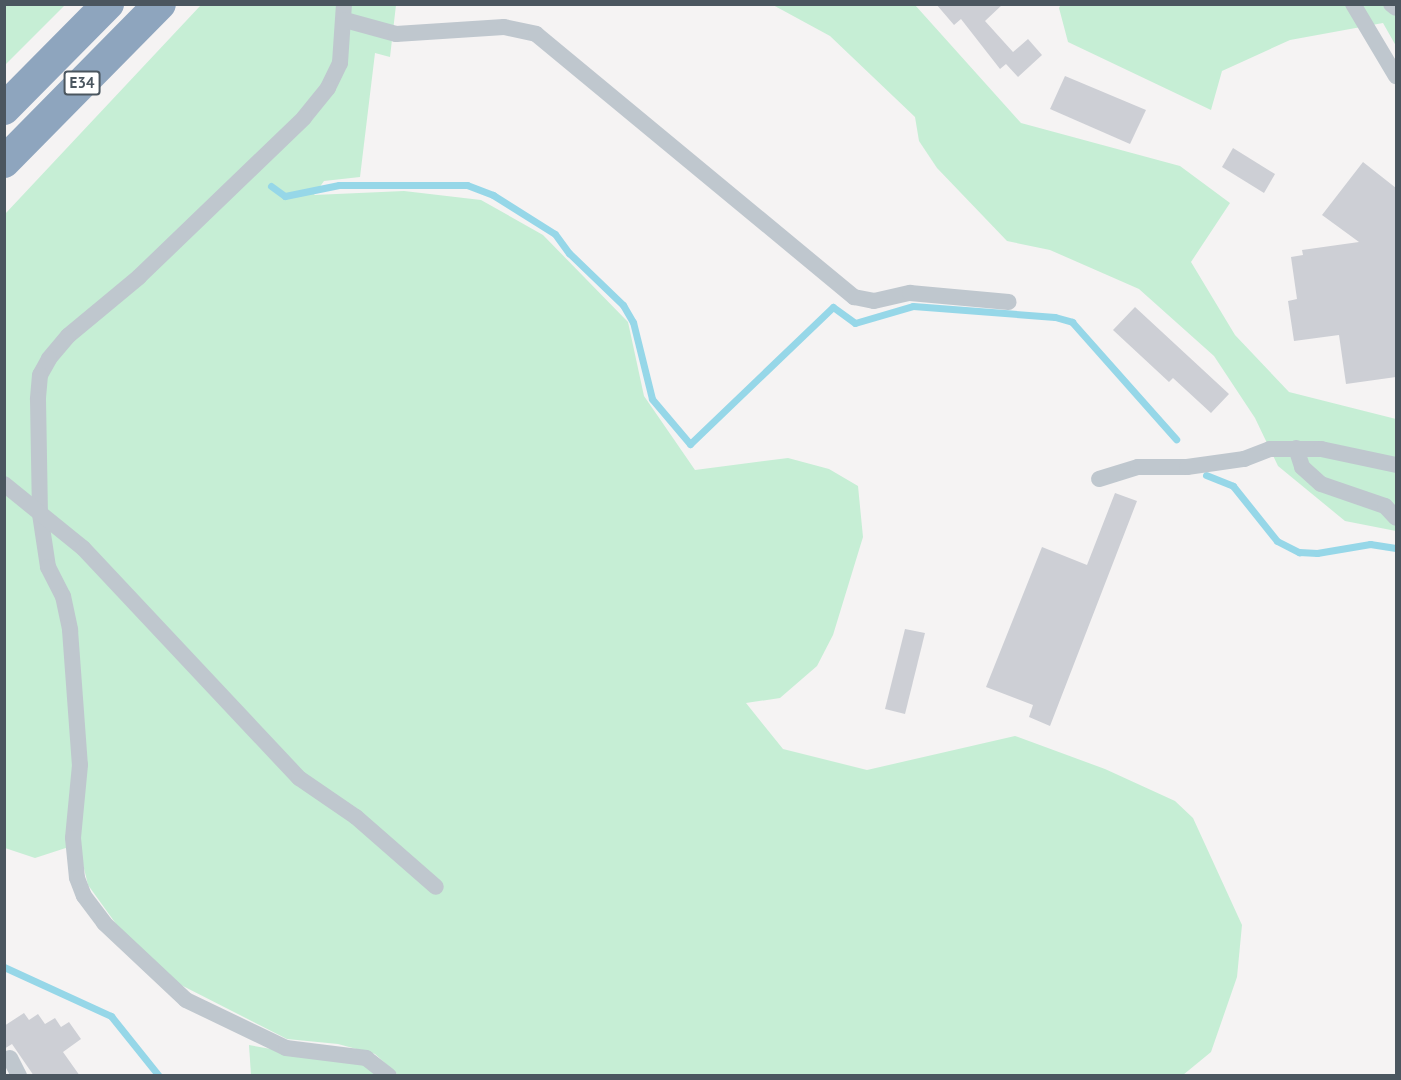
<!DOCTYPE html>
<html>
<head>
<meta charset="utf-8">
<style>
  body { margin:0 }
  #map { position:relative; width:1401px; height:1080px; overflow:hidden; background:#f5f3f3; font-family:"PT Sans",sans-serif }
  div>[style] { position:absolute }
  .green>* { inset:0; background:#c6eed5 }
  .stream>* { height:7px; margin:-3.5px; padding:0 3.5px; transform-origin:3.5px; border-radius:3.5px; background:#96d7e8 }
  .building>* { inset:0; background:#cdcfd5 }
  .minor>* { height:16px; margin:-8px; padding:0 8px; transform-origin:8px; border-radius:8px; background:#bfc7ce }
  .motorway>* { height:32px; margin:-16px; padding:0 16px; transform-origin:16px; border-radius:16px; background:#8ea5be }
  span { translate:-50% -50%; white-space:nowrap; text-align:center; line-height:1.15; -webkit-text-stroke:4.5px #fff; paint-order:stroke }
  .shield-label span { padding:2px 4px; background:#fff; border:2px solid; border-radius:4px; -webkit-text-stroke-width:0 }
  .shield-label { font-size:15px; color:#4b565f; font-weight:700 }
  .frame { position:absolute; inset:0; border:6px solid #4b565f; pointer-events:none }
</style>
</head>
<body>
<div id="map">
  <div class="green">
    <div style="clip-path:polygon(5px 4px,65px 5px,5px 65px,4px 5px)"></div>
    <div style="clip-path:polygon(1061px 4px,1396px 5px,1396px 46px,1383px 23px,1290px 40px,1222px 71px,1211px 110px,1068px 42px,1059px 8px)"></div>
    <div style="clip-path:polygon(201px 5px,396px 5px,390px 57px,375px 53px,360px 177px,324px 181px,314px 195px,404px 191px,481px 200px,543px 235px,628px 322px,644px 396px,695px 470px,788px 458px,829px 469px,858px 486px,863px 537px,833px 635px,817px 666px,780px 698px,746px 703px,783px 749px,867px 770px,1015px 736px,1105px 769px,1175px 801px,1193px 818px,1242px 925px,1237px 977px,1211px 1052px,1183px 1075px,398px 1075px,375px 1054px,338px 1044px,287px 1039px,177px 983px,119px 928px,88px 885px,78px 844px,35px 858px,5px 848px,5px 214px)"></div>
    <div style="clip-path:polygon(773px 5px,915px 5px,1021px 123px,1180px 166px,1230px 203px,1191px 262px,1235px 335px,1289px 392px,1396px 419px,1396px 531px,1345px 521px,1278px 466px,1255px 418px,1214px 356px,1139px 289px,1050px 250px,1007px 241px,937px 168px,919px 141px,915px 117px,830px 36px)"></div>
    <div style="clip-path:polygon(249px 1045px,367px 1066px,375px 1075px,251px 1075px)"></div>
  </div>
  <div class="stream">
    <div style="left:271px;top:186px;width:17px;rotate:36deg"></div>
    <div style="left:285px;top:196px;width:55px;rotate:-11.5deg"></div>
    <div style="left:339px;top:185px;width:128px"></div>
    <div style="left:467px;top:185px;width:28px;rotate:21deg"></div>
    <div style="left:493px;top:195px;width:73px;rotate:32.2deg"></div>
    <div style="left:555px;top:234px;width:24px;rotate:54deg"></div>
    <div style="left:569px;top:253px;width:75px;rotate:43.9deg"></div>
    <div style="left:623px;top:305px;width:20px;rotate:60deg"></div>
    <div style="left:633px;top:322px;width:79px;rotate:76.1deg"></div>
    <div style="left:652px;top:399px;width:59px;rotate:49.8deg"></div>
    <div style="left:690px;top:444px;width:198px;rotate:-43.8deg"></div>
    <div style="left:833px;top:307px;width:27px;rotate:36deg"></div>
    <div style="left:855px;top:323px;width:60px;rotate:-16.3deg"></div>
    <div style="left:913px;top:306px;width:142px;rotate:4.4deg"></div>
    <div style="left:1055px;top:317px;width:18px;rotate:16deg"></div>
    <div style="left:1072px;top:322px;width:157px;rotate:48.4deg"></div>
    <div style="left:1206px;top:475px;width:29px;rotate:22deg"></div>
    <div style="left:1233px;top:486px;width:70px;rotate:51.3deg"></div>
    <div style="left:1277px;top:541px;width:25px;rotate:27deg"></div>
    <div style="left:1299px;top:552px;width:18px;rotate:3deg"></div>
    <div style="left:1317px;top:553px;width:54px;rotate:-9.6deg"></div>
    <div style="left:1370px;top:544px;width:26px;rotate:9deg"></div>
    <div style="left:4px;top:967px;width:118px;rotate:24.6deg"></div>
    <div style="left:111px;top:1016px;width:77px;rotate:51.3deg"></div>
  </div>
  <div class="building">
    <div style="clip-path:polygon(936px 4px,1003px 4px,985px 21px,1013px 52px,1028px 39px,1042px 55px,1018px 77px,1006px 64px,1000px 69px,961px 19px,954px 25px)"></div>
    <div style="clip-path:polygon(1065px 76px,1146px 110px,1130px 144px,1050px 109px)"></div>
    <div style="clip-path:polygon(1233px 148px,1275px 174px,1264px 193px,1222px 167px)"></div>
    <div style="clip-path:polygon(1363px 162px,1396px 188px,1396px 377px,1346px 384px,1339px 335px,1294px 341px,1288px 301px,1297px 299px,1291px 257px,1303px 255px,1302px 250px,1359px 242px,1322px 215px)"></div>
    <div style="clip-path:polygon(1135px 307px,1229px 394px,1211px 413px,1173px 378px,1169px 382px,1113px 330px)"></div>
    <div style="clip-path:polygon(1115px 493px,1137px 501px,1050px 726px,1029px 717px,1033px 705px,986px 687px,1042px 547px,1087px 565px)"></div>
    <div style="clip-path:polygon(905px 629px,925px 633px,905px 714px,885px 709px)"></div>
    <div style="clip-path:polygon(24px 1013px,29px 1020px,38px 1014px,45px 1024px,55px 1018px,61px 1027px,69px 1022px,81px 1039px,63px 1052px,80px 1076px,34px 1076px,12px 1044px,4px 1049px,4px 1026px)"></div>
  </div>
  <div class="minor">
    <div style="left:344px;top:4px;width:59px;rotate:93.9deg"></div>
    <div style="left:340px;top:63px;width:28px;rotate:116deg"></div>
    <div style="left:328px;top:88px;width:38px;rotate:129deg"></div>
    <div style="left:304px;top:118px;width:229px;rotate:136.1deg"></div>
    <div style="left:139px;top:277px;width:92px;rotate:140.3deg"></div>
    <div style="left:68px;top:336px;width:30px;rotate:130deg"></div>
    <div style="left:49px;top:359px;width:18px;rotate:119deg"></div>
    <div style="left:40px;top:375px;width:25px;rotate:95deg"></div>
    <div style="left:38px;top:400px;width:114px;rotate:89deg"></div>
    <div style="left:40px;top:514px;width:54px;rotate:81.4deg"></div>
    <div style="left:48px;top:567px;width:33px;rotate:63deg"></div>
    <div style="left:63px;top:596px;width:35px;rotate:78deg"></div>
    <div style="left:70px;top:630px;width:135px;rotate:85.8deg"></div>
    <div style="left:80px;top:765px;width:73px;rotate:95.5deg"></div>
    <div style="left:73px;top:838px;width:40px;rotate:84.3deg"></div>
    <div style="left:77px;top:878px;width:19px;rotate:69deg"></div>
    <div style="left:84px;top:896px;width:34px;rotate:53deg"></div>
    <div style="left:104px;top:923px;width:112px;rotate:43.2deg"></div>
    <div style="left:186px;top:1000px;width:111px;rotate:25.6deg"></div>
    <div style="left:286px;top:1048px;width:81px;rotate:7.1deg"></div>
    <div style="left:366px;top:1058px;width:29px;rotate:38deg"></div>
    <div style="left:1353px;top:4px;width:84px;rotate:59.2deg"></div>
    <div style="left:1391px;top:4px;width:6px;rotate:39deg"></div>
    <div style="left:345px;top:20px;width:53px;rotate:15.4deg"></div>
    <div style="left:396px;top:34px;width:108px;rotate:-3.7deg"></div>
    <div style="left:504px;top:27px;width:33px;rotate:12deg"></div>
    <div style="left:536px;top:34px;width:413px;rotate:39.6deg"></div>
    <div style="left:854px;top:297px;width:20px;rotate:11deg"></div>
    <div style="left:874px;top:301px;width:37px;rotate:-13deg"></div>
    <div style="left:910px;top:293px;width:99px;rotate:5.2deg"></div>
    <div style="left:1296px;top:448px;width:20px;rotate:72deg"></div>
    <div style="left:1302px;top:467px;width:25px;rotate:42deg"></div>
    <div style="left:1321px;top:484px;width:68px;rotate:19deg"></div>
    <div style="left:1385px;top:506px;width:16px;rotate:47deg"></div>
    <div style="left:1099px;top:479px;width:41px;rotate:-17.1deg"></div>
    <div style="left:1138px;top:467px;width:49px"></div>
    <div style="left:1187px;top:467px;width:58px;rotate:-8deg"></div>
    <div style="left:1244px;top:459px;width:28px;rotate:-21deg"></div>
    <div style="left:1270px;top:449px;width:51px"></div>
    <div style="left:1321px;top:449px;width:77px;rotate:12deg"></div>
    <div style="left:4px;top:484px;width:102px;rotate:39deg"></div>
    <div style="left:83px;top:548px;width:316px;rotate:46.8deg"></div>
    <div style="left:299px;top:778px;width:69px;rotate:34.4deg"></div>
    <div style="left:356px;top:817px;width:106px;rotate:41.2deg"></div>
    <div style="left:10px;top:1058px;width:20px;rotate:63deg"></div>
  </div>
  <div class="motorway">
    <div style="left:4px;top:109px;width:148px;rotate:-45.3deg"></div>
    <div style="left:4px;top:162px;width:222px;rotate:-45.4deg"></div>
  </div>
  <div class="shield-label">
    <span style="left:82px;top:83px">E34</span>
  </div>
  <div class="frame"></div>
</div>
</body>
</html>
